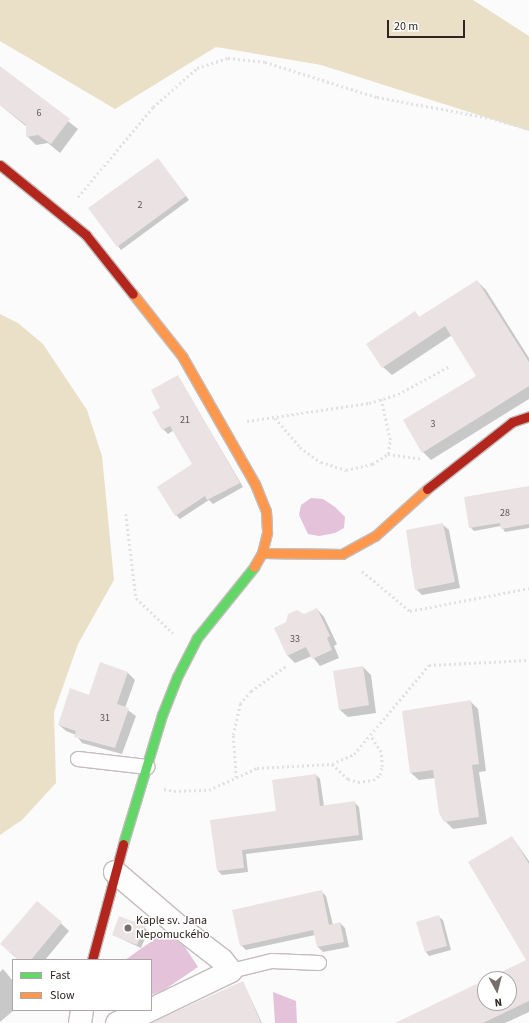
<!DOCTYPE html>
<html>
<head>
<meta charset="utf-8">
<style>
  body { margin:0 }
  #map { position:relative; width:529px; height:1023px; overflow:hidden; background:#fbfbfb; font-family:"Source Sans 3",sans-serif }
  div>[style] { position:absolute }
  .green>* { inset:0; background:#eae0c8 }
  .water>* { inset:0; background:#e4c2d9 }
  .shadow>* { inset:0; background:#0003 }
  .building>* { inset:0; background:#ebe2e4 }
  .path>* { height:2.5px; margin-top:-1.25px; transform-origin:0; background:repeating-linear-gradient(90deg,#e1e1e1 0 2px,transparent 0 5px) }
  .roads { filter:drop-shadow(1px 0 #c3bdbc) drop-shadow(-1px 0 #c3bdbc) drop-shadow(0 1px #c3bdbc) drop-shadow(0 -1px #c3bdbc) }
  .lane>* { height:14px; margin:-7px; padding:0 7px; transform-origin:7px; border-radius:7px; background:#fefefe }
  .street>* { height:22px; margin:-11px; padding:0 11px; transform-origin:11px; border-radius:11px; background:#fefefe }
  .fast>* { height:9px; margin:-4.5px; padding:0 4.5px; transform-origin:4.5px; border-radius:4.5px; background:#63d668 }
  .slow>* { height:9px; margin:-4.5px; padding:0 4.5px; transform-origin:4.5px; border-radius:4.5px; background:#ff974d }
  .jam>* { height:9px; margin:-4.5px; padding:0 4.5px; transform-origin:4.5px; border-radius:4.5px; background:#b3261e }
  .dots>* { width:11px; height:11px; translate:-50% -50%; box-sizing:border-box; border:2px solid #fff; border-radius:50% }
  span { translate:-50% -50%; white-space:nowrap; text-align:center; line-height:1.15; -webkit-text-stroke:3px #fff; paint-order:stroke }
  .number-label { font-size:10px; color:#605654 }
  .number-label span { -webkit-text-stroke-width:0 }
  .poi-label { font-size:12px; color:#2f2421 }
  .left { translate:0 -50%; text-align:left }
  .legend { position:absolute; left:12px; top:959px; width:140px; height:52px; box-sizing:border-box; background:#fff; border:1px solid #aca7a6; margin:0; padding:5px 7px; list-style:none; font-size:12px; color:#2f2421 }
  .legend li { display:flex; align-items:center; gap:8px; height:20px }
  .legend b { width:20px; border:1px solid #aca7a6 }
  .north { position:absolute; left:477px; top:971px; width:40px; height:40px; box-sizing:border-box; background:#fff; border:1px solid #aca7a6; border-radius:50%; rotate:173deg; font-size:11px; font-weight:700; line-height:16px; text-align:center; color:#2f2421 }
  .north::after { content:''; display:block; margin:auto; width:14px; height:18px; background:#766f6d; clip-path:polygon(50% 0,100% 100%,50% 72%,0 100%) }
  .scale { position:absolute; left:387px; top:20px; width:78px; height:18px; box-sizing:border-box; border:2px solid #2f2421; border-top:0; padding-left:5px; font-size:12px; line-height:14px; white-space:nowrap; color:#2f2421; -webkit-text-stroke:3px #fff; paint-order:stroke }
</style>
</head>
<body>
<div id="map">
  <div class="green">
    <div style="clip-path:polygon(0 0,473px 0,529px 36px,529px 131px,321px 65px,216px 47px,115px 109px,0 41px)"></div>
    <div style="clip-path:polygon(0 314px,18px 323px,43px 344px,87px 410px,102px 456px,114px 580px,78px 644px,54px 712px,56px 783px,22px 820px,0 835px)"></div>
  </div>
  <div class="water">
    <div style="clip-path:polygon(311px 498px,323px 499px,335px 507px,345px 517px,344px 528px,335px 533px,319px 536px,308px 534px,299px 515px,301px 505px)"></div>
    <div style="clip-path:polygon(157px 934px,173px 938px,185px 947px,198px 967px,164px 990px,151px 995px,151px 960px,125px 960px,152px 941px)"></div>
    <div style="clip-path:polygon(273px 992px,296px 1001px,297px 1023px,275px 1023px)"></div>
  </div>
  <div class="shadow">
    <div style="clip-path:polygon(0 68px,78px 129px,60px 153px,48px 143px,36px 145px,27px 136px,27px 127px,0 105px)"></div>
    <div style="clip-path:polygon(158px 159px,189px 200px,121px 250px,118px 246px)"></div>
    <div style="clip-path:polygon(477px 281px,486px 290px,529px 358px,529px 399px,431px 460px,423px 452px,478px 376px,452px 335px,392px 375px,383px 367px,415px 312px,420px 318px)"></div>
    <div style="clip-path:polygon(178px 376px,243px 487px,213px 504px,209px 500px,180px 519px,176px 515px,193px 465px,174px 430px,168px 434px,163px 429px,162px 408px)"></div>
    <div style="clip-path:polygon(529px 487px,529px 528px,505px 532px,501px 526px,474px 531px,470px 527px)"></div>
    <div style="clip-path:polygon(442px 524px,449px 530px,460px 588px,422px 595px,416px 589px,411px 564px)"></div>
    <div style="clip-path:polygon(317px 609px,324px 617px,337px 644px,334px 646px,339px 658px,320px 666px,312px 656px,295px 663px,288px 656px,275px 628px)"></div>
    <div style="clip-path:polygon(101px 663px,128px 673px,135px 680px,125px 708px,136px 716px,122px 754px,82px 743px,76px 735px,66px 731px,59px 725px,89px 696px)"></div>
    <div style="clip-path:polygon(363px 667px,371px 675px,376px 713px,348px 717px,340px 710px)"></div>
    <div style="clip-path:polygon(470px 701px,478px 709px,486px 771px,479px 772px,487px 824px,453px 829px,445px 821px,435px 778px,419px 780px,411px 773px)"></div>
    <div style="clip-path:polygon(316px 775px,320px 779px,324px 806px,354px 802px,359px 807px,363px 840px,246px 854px,248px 872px,222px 875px,218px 871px)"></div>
    <div style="clip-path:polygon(512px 837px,529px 861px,529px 1012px,505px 1023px,397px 1023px,485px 981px,485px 1003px,509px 1003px,509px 979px,489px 979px,528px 960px)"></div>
    <div style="clip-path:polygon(321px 891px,326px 896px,333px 925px,340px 923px,345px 928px,349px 947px,323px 952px,318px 947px,315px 935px,246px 950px,241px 945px)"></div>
    <div style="clip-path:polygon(38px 902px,69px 931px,45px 960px,19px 960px,9px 952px)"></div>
    <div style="clip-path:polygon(439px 917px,443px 920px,451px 950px,429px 956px,426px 952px)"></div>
    <div style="clip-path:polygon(144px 927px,148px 931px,141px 948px,113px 935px)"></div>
    <div style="clip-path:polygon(3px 969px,13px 981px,14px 1010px,0 1022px,0 972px)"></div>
    <div style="clip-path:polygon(243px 982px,262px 1023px,169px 1023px)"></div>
  </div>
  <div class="building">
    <div style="clip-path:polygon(0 66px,70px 119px,51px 144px,38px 135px,26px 137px,26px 125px,0 105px)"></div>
    <div style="clip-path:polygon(158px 158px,186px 196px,117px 247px,88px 208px)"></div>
    <div style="clip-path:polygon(477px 280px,529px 362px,529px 386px,422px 453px,403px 420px,476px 376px,445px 326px,382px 368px,366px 344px,415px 311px,419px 317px)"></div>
    <div style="clip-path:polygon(178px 375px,240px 483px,207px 500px,205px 496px,175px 516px,157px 487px,192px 464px,170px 426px,162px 430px,152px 412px,160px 408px,151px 390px)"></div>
    <div style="clip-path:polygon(529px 486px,529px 524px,501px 529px,500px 523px,469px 528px,464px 497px)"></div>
    <div style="clip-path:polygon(443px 523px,455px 582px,415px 590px,406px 530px)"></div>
    <div style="clip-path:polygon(317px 608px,330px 636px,327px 638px,332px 650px,312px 659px,306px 647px,287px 656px,274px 628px,286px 622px,288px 614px,297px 610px,304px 614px)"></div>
    <div style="clip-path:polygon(100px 662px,128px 672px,117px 704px,129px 708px,115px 748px,74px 737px,76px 731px,58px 725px,70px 688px,89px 695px)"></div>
    <div style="clip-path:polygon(363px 666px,369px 705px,339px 710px,333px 671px)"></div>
    <div style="clip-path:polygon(471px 700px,479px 764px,472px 765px,479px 817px,444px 822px,439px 813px,433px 770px,410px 773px,402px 711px)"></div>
    <div style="clip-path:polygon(316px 774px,320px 806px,355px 801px,359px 835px,242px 850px,244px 868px,217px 871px,210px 820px,276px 811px,272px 780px)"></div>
    <div style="clip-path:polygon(512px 836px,529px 864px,529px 1001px,483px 1023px,395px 1023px,485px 980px,485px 1003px,509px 1003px,509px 979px,487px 979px,526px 960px,468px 862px)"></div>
    <div style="clip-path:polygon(322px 890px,329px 925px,340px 922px,344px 942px,317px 947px,313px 930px,240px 946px,232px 910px)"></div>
    <div style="clip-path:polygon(37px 901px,62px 922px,31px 960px,19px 960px,0 944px)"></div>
    <div style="clip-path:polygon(439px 915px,447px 946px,425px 952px,416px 922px)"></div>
    <div style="clip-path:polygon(119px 916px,145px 926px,137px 945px,112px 935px)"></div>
    <div style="clip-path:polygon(243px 981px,261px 1023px,152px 1023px,162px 1018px)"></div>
  </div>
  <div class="path">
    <div style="left:78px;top:197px;width:117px;rotate:-50.2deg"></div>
    <div style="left:153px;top:107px;width:59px;rotate:-41.6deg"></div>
    <div style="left:197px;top:68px;width:33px;rotate:-18deg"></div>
    <div style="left:228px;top:58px;width:37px;rotate:6deg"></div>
    <div style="left:265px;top:62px;width:117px;rotate:17.4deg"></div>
    <div style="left:377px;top:97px;width:115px;rotate:10.5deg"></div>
    <div style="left:490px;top:118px;width:41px;rotate:15.8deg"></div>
    <div style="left:275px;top:418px;width:38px;rotate:49deg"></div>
    <div style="left:300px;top:447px;width:26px;rotate:36deg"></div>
    <div style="left:321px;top:462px;width:26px;rotate:18deg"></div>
    <div style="left:346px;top:470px;width:27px;rotate:-13deg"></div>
    <div style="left:372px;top:464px;width:19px;rotate:-32deg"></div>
    <div style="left:388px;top:454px;width:14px;rotate:-82deg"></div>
    <div style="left:390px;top:440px;width:42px;rotate:-102.4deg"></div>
    <div style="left:247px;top:421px;width:123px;rotate:-8.4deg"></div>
    <div style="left:369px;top:403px;width:30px;rotate:-17deg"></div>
    <div style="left:398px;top:394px;width:59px;rotate:-28.3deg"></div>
    <div style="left:388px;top:454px;width:34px;rotate:8deg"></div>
    <div style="left:126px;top:514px;width:85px;rotate:83.2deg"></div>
    <div style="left:136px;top:598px;width:51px;rotate:43.4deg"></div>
    <div style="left:362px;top:571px;width:62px;rotate:39.8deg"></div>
    <div style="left:410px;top:611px;width:121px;rotate:-10.9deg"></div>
    <div style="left:332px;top:764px;width:22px;rotate:43deg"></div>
    <div style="left:348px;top:779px;width:10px;rotate:17deg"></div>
    <div style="left:358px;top:782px;width:15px;rotate:-8deg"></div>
    <div style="left:373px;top:780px;width:9px;rotate:-36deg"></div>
    <div style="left:380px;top:775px;width:8px;rotate:-76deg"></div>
    <div style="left:382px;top:767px;width:15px;rotate:-94deg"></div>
    <div style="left:381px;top:752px;width:20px;rotate:-123deg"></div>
    <div style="left:236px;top:778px;width:43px;rotate:-94deg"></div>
    <div style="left:233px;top:735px;width:32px;rotate:-77deg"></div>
    <div style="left:240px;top:704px;width:17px;rotate:-50deg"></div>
    <div style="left:251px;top:691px;width:43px;rotate:-35.5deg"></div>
    <div style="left:164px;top:789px;width:10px;rotate:11deg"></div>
    <div style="left:174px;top:791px;width:35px;rotate:-2deg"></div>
    <div style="left:209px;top:790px;width:53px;rotate:-24.6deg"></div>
    <div style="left:257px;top:768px;width:75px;rotate:-3.1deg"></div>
    <div style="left:332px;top:764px;width:24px;rotate:-24deg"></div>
    <div style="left:354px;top:754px;width:116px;rotate:-49.9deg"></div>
    <div style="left:429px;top:665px;width:100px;rotate:-2.9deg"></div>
  </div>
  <div class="roads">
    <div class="lane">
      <div style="left:78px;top:759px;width:70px;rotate:6.5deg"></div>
      <div style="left:231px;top:971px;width:42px;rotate:-13.7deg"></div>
      <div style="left:272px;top:961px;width:47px;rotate:2.4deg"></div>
    </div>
    <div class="street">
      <div style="left:115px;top:872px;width:88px;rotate:40.4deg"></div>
      <div style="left:182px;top:929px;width:51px;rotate:37.8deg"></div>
      <div style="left:222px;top:960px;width:14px;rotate:51deg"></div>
      <div style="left:231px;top:971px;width:94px;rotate:154.2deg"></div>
      <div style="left:146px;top:1012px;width:31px;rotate:159deg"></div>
      <div style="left:80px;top:1023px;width:13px;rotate:-81deg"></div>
    </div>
    <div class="fast">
      <div style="left:123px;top:844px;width:135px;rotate:-73.2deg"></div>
      <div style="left:162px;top:715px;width:41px;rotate:-68.5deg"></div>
      <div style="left:177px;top:677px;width:44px;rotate:-62.9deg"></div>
      <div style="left:197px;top:638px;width:91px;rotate:-51.2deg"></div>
    </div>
    <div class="slow">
      <div style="left:133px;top:294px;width:79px;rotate:51.7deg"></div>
      <div style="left:182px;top:356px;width:147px;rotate:60.3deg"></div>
      <div style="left:255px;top:484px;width:29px;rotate:68deg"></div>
      <div style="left:266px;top:511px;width:22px;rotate:87deg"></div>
      <div style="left:267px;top:533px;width:21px;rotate:104deg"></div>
      <div style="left:262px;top:553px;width:16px;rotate:120deg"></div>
      <div style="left:262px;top:553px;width:80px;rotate:0.7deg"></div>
      <div style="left:342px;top:554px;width:38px;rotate:-29deg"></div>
      <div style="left:375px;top:536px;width:70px;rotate:-42.1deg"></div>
    </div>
    <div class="jam">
      <div style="left:0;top:165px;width:111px;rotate:39.1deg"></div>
      <div style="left:86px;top:235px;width:75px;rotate:51.5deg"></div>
      <div style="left:427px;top:489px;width:108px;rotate:-38.2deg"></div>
      <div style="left:512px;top:422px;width:18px;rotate:-19deg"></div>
      <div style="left:92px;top:960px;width:120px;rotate:-75deg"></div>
    </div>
  </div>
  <div class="dots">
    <div style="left:128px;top:928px;background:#766f6d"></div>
  </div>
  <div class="number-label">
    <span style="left:39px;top:114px">6</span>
    <span style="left:140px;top:206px">2</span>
    <span style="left:185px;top:421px">21</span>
    <span style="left:433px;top:425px">3</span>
    <span style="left:505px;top:514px">28</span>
    <span style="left:295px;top:640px">33</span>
    <span style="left:105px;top:719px">31</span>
  </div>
  <div class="poi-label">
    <span class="left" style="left:136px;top:928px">Kaple sv. Jana<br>Nepomuckého</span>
  </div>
  <ul class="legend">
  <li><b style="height:5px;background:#63d668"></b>Fast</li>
  <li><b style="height:5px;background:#ff974d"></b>Slow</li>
  </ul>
  <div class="north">N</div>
  <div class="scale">20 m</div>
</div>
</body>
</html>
